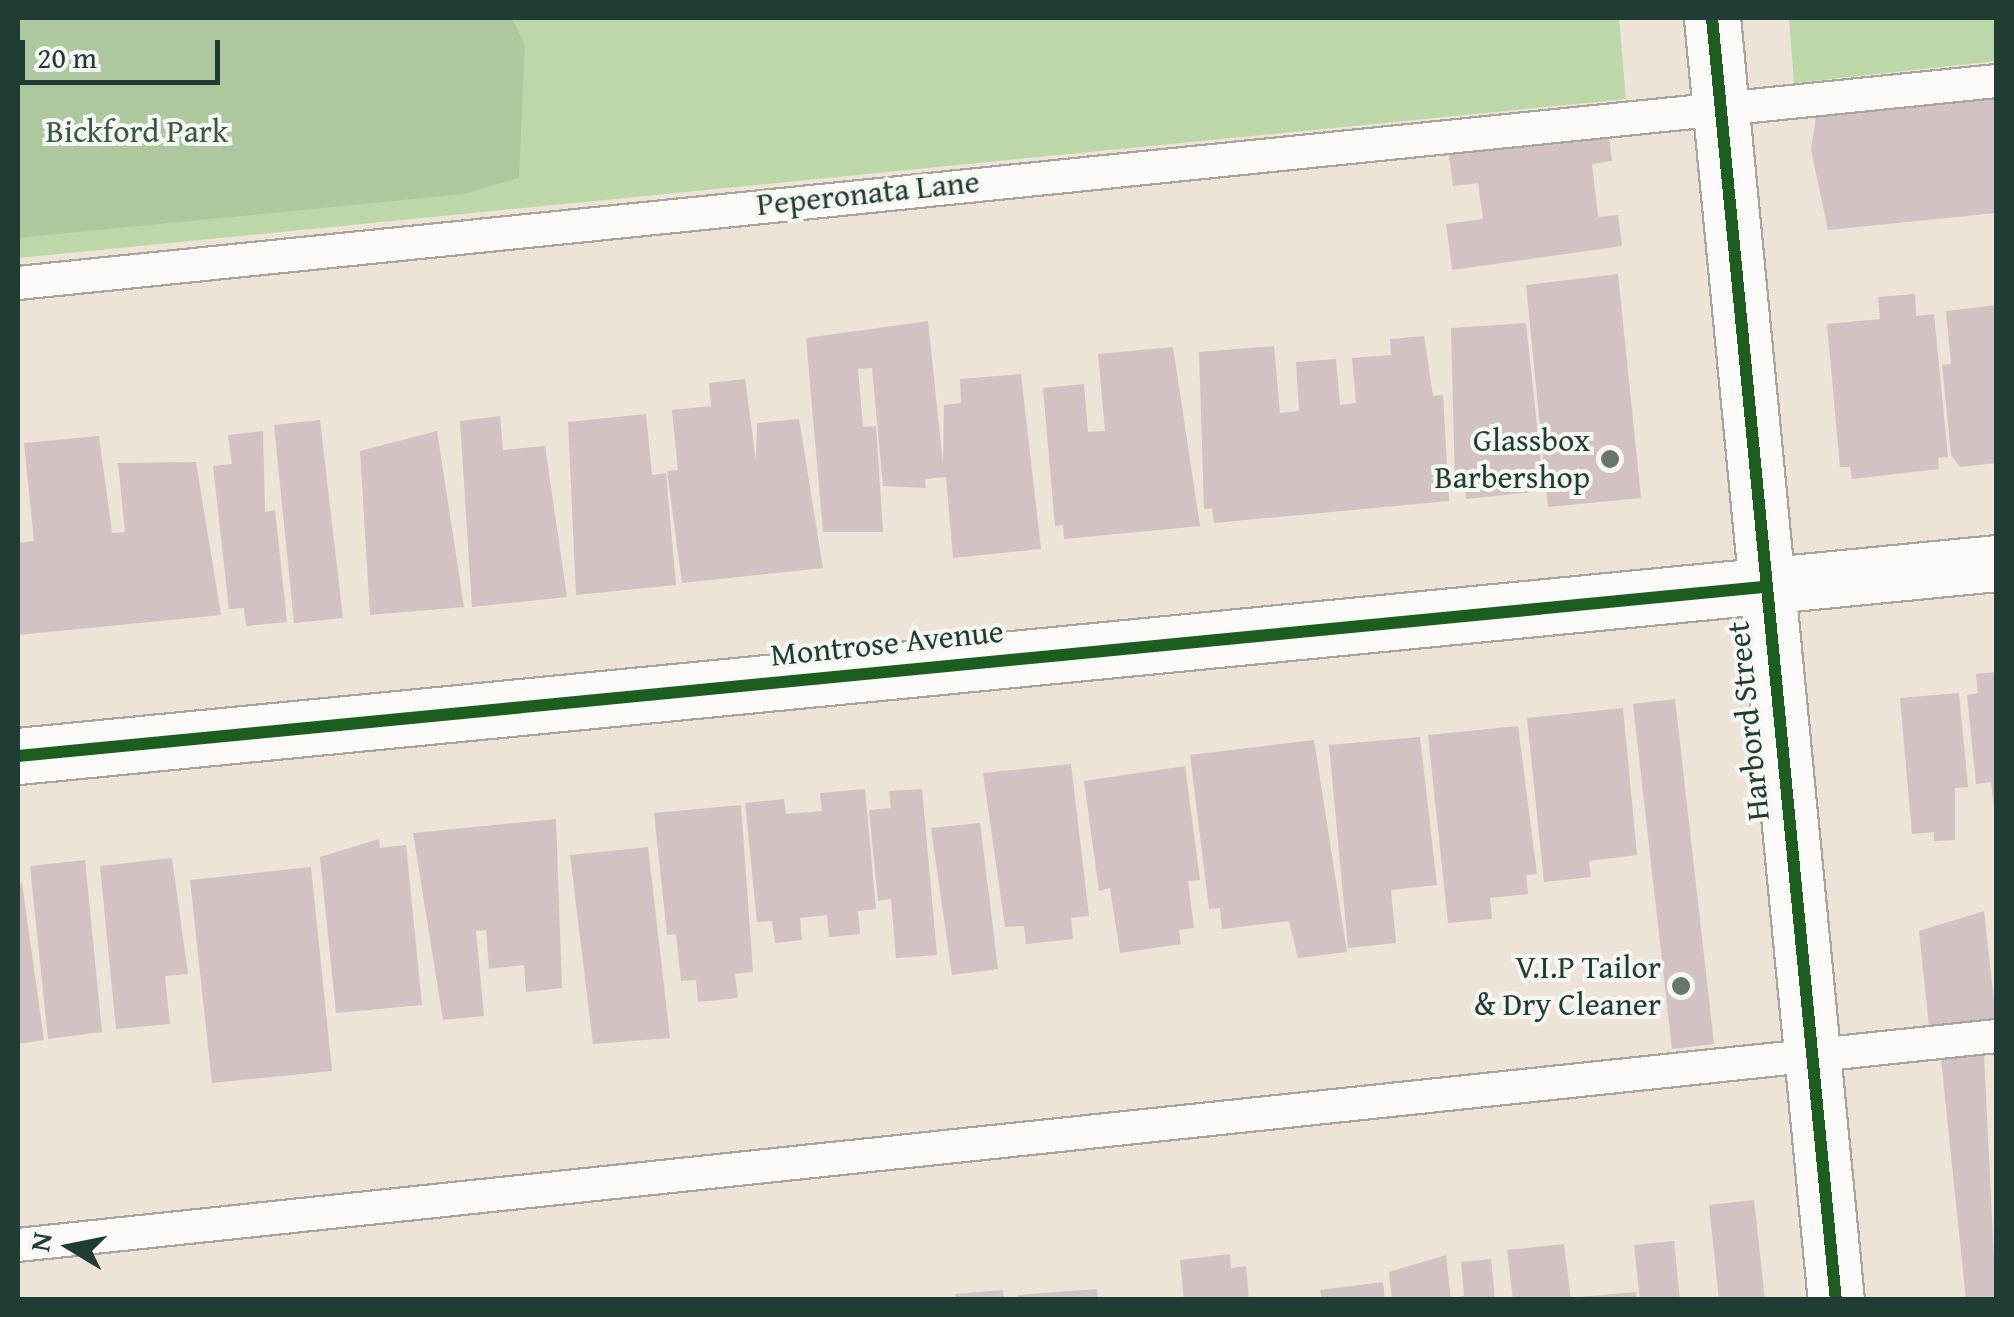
<!DOCTYPE html>
<html>
<head>
<meta charset="utf-8">
<style>
  body { margin:0 }
  #map { position:relative; width:2014px; height:1317px; overflow:hidden; background:#ede3d7; font-family:"Gentium Book Plus",serif }
  div>[style] { position:absolute }
  .green>* { inset:0; background:#bdd8a8 }
  .forest>* { inset:0; background:#adc89e }
  .building>* { inset:0; background:#d2c2c3 }
  .roads { filter:drop-shadow(2px 0 #a7a59d) drop-shadow(-2px 0 #a7a59d) drop-shadow(0 2px #a7a59d) drop-shadow(0 -2px #a7a59d) }
  .lane>* { height:32px; margin:-16px; padding:0 16px; transform-origin:16px; border-radius:16px; background:#fcfbf9 }
  .street>* { height:55px; margin:-27.5px; padding:0 27.5px; transform-origin:27.5px; border-radius:27.5px; background:#fcfbf9 }
  .secondary>* { height:55px; margin:-27.5px; padding:0 27.5px; transform-origin:27.5px; border-radius:27.5px; background:#fcfbf9 }
  .cycleway>* { height:12px; margin:-6px; padding:0 6px; transform-origin:6px; border-radius:6px; background:#1b5e20 }
  .dots>* { width:28px; height:28px; translate:-50% -50%; box-sizing:border-box; border:5px solid #f6f6f2; border-radius:50% }
  span { translate:-50% -50%; white-space:nowrap; text-align:center; line-height:1.15; -webkit-text-stroke:8px #f6f6f2; paint-order:stroke }
  .park-label { font-size:32px; color:#375a44 }
  .street-label { font-size:32px; color:#1f3d34 }
  .poi-label { font-size:32px; color:#1f3d34 }
  .right { translate:-100% -50%; text-align:right }
  .frame { position:absolute; inset:0; border:20px solid #1f3d34; pointer-events:none }
  .north { position:absolute; left:20px; top:1197px; width:100px; height:100px; -webkit-text-stroke:8px #f6f6f2; paint-order:stroke; rotate:280deg; font-size:28px; font-weight:700; line-height:40px; text-align:center; color:#1f3d34 }
  .north::after { content:''; display:block; margin:auto; width:35px; height:45px; background:#1f3d34; clip-path:polygon(50% 0,100% 100%,50% 72%,0 100%) }
  .scale { position:absolute; left:20px; top:40px; width:200px; height:45px; box-sizing:border-box; border:5px solid #1f3d34; border-top:0; padding-left:12px; font-size:30px; line-height:35px; white-space:nowrap; color:#1f3d34; -webkit-text-stroke:8px #f6f6f2; paint-order:stroke }
</style>
</head>
<body>
<div id="map">
  <div class="green">
    <div style="clip-path:polygon(18px 18px,1619px 18px,1626px 99px,18px 258px)"></div>
    <div style="clip-path:polygon(1789px 18px,1996px 18px,1996px 61px,1794px 83px)"></div>
  </div>
  <div class="forest">
    <div style="clip-path:polygon(18px 18px,512px 18px,525px 45px,519px 178px,463px 194px,18px 238px)"></div>
  </div>
  <div class="building">
    <div style="clip-path:polygon(1996px 96px,1996px 213px,1828px 230px,1811px 150px,1816px 115px)"></div>
    <div style="clip-path:polygon(1608px 131px,1612px 161px,1592px 164px,1598px 217px,1618px 215px,1622px 246px,1452px 270px,1446px 224px,1483px 219px,1478px 183px,1453px 186px,1448px 149px)"></div>
    <div style="clip-path:polygon(1618px 274px,1641px 498px,1548px 507px,1526px 285px)"></div>
    <div style="clip-path:polygon(1915px 294px,1916px 316px,1934px 314px,1948px 457px,1938px 458px,1939px 469px,1852px 479px,1850px 467px,1840px 467px,1827px 324px,1880px 319px,1878px 297px)"></div>
    <div style="clip-path:polygon(1996px 305px,1996px 463px,1960px 467px,1951px 455px,1942px 365px,1951px 364px,1946px 311px)"></div>
    <div style="clip-path:polygon(928px 321px,943px 464px,944px 405px,961px 403px,960px 379px,1021px 374px,1041px 549px,953px 558px,946px 477px,925px 479px,926px 488px,883px 486px,872px 368px,858px 369px,863px 427px,876px 426px,883px 532px,823px 532px,806px 338px)"></div>
    <div style="clip-path:polygon(1526px 323px,1544px 491px,1466px 499px,1465px 483px,1455px 484px,1451px 328px)"></div>
    <div style="clip-path:polygon(1424px 336px,1433px 396px,1443px 395px,1449px 501px,1214px 523px,1212px 508px,1204px 509px,1199px 352px,1274px 346px,1280px 413px,1299px 411px,1296px 362px,1336px 359px,1340px 405px,1356px 403px,1352px 358px,1391px 355px,1390px 339px)"></div>
    <div style="clip-path:polygon(1173px 347px,1200px 526px,1064px 539px,1063px 525px,1055px 526px,1043px 388px,1084px 384px,1088px 432px,1105px 431px,1098px 354px)"></div>
    <div style="clip-path:polygon(745px 379px,756px 461px,757px 423px,799px 419px,823px 568px,682px 583px,667px 471px,678px 470px,672px 410px,711px 406px,709px 383px)"></div>
    <div style="clip-path:polygon(646px 414px,652px 475px,666px 473px,676px 585px,576px 595px,568px 422px)"></div>
    <div style="clip-path:polygon(500px 416px,503px 450px,545px 446px,567px 597px,472px 607px,460px 421px)"></div>
    <div style="clip-path:polygon(320px 420px,343px 618px,294px 623px,274px 425px)"></div>
    <div style="clip-path:polygon(263px 431px,265px 512px,275px 510px,287px 622px,246px 626px,244px 608px,229px 609px,213px 466px,232px 464px,228px 435px)"></div>
    <div style="clip-path:polygon(437px 431px,464px 607px,370px 615px,360px 451px)"></div>
    <div style="clip-path:polygon(99px 436px,112px 533px,125px 532px,118px 463px,196px 462px,221px 615px,18px 635px,18px 543px,34px 541px,24px 443px)"></div>
    <div style="clip-path:polygon(1996px 672px,1996px 807px,1994px 807px,1991px 782px,1976px 784px,1967px 695px,1978px 693px,1976px 674px)"></div>
    <div style="clip-path:polygon(1959px 693px,1968px 787px,1955px 788px,1955px 840px,1934px 841px,1934px 832px,1912px 834px,1900px 698px)"></div>
    <div style="clip-path:polygon(1675px 699px,1714px 1044px,1672px 1049px,1633px 704px)"></div>
    <div style="clip-path:polygon(1623px 708px,1637px 855px,1589px 861px,1591px 877px,1544px 882px,1527px 718px)"></div>
    <div style="clip-path:polygon(1518px 726px,1537px 874px,1526px 875px,1528px 894px,1490px 898px,1492px 919px,1448px 923px,1428px 735px)"></div>
    <div style="clip-path:polygon(1420px 737px,1437px 885px,1391px 890px,1396px 943px,1348px 948px,1329px 745px)"></div>
    <div style="clip-path:polygon(1314px 740px,1347px 952px,1298px 958px,1289px 921px,1222px 929px,1220px 908px,1209px 909px,1190px 755px)"></div>
    <div style="clip-path:polygon(1071px 764px,1089px 916px,1071px 918px,1073px 939px,1026px 944px,1024px 926px,1005px 927px,983px 773px)"></div>
    <div style="clip-path:polygon(1185px 766px,1200px 880px,1188px 881px,1194px 928px,1179px 930px,1181px 944px,1120px 953px,1110px 888px,1099px 891px,1084px 781px)"></div>
    <div style="clip-path:polygon(865px 789px,876px 909px,858px 911px,860px 934px,829px 937px,827px 915px,800px 918px,802px 940px,775px 943px,772px 921px,757px 922px,745px 803px,784px 799px,786px 814px,822px 811px,820px 793px)"></div>
    <div style="clip-path:polygon(922px 789px,937px 955px,896px 958px,891px 899px,878px 901px,869px 810px,891px 808px,889px 791px)"></div>
    <div style="clip-path:polygon(741px 805px,753px 972px,735px 974px,738px 998px,698px 1002px,696px 980px,681px 981px,676px 934px,667px 935px,654px 813px)"></div>
    <div style="clip-path:polygon(556px 819px,562px 988px,526px 992px,524px 965px,489px 969px,486px 930px,476px 931px,484px 1016px,443px 1020px,413px 833px)"></div>
    <div style="clip-path:polygon(980px 823px,998px 969px,952px 975px,931px 828px)"></div>
    <div style="clip-path:polygon(379px 839px,380px 848px,406px 845px,422px 1005px,336px 1013px,320px 857px)"></div>
    <div style="clip-path:polygon(648px 847px,670px 1038px,593px 1044px,570px 855px)"></div>
    <div style="clip-path:polygon(172px 858px,188px 974px,165px 976px,170px 1024px,116px 1029px,100px 866px)"></div>
    <div style="clip-path:polygon(85px 860px,102px 1032px,48px 1039px,30px 866px)"></div>
    <div style="clip-path:polygon(311px 867px,332px 1071px,212px 1083px,190px 880px)"></div>
    <div style="clip-path:polygon(22px 883px,44px 1040px,18px 1044px,18px 884px)"></div>
    <div style="clip-path:polygon(1984px 911px,1996px 1020px,1929px 1026px,1919px 931px)"></div>
    <div style="clip-path:polygon(1984px 1055px,1996px 1300px,1966px 1300px,1941px 1059px)"></div>
    <div style="clip-path:polygon(1754px 1200px,1765px 1300px,1719px 1300px,1709px 1205px)"></div>
    <div style="clip-path:polygon(1674px 1241px,1680px 1300px,1640px 1300px,1634px 1245px)"></div>
    <div style="clip-path:polygon(1564px 1244px,1571px 1300px,1513px 1300px,1507px 1250px)"></div>
    <div style="clip-path:polygon(1230px 1254px,1231px 1268px,1246px 1266px,1249px 1300px,1184px 1300px,1180px 1260px)"></div>
    <div style="clip-path:polygon(1446px 1255px,1451px 1300px,1392px 1300px,1389px 1272px)"></div>
    <div style="clip-path:polygon(1491px 1259px,1495px 1300px,1456px 1300px,1464px 1295px,1461px 1262px)"></div>
    <div style="clip-path:polygon(1383px 1282px,1385px 1300px,1322px 1300px,1320px 1290px)"></div>
    <div style="clip-path:polygon(1097px 1289px,1098px 1300px,1019px 1300px,1018px 1295px)"></div>
    <div style="clip-path:polygon(1003px 1290px,1004px 1300px,956px 1300px,955px 1294px)"></div>
    <div style="clip-path:polygon(1636px 1292px,1637px 1300px,1580px 1300px,1580px 1297px)"></div>
  </div>
  <div class="roads">
    <div class="lane">
      <div style="left:18px;top:283px;width:1988px;rotate:-5.83deg"></div>
      <div style="left:18px;top:1245px;width:1989px;rotate:-6.03deg"></div>
    </div>
    <div class="street">
      <div style="left:18px;top:756px;width:1987px;rotate:-5.57deg"></div>
    </div>
    <div class="secondary">
      <div style="left:1712px;top:18px;width:1288px;rotate:84.48deg"></div>
    </div>
  </div>
  <div class="cycleway">
    <div style="left:1712px;top:18px;width:1288px;rotate:84.48deg"></div>
    <div style="left:18px;top:756px;width:1753px;rotate:-5.53deg"></div>
  </div>
  <div class="dots">
    <div style="left:1610px;top:459px;background:#67776d"></div>
    <div style="left:1681px;top:986px;background:#67776d"></div>
  </div>
  <div class="park-label">
    <span style="left:137px;top:131px">Bickford Park</span>
  </div>
  <div class="street-label">
    <span style="left:868px;top:193px;rotate:-6deg">Peperonata Lane</span>
    <span style="left:887px;top:643px;rotate:-6deg">Montrose Avenue</span>
    <span style="left:1748px;top:721px;rotate:-96deg">Harbord Street</span>
  </div>
  <div class="poi-label">
    <span class="right" style="left:1590px;top:459px">Glassbox<br>Barbershop</span>
    <span class="right" style="left:1661px;top:986px">V.I.P Tailor<br>&amp; Dry Cleaner</span>
  </div>
  <div class="frame"></div>
  <div class="north">N</div>
  <div class="scale">20 m</div>
</div>
</body>
</html>
